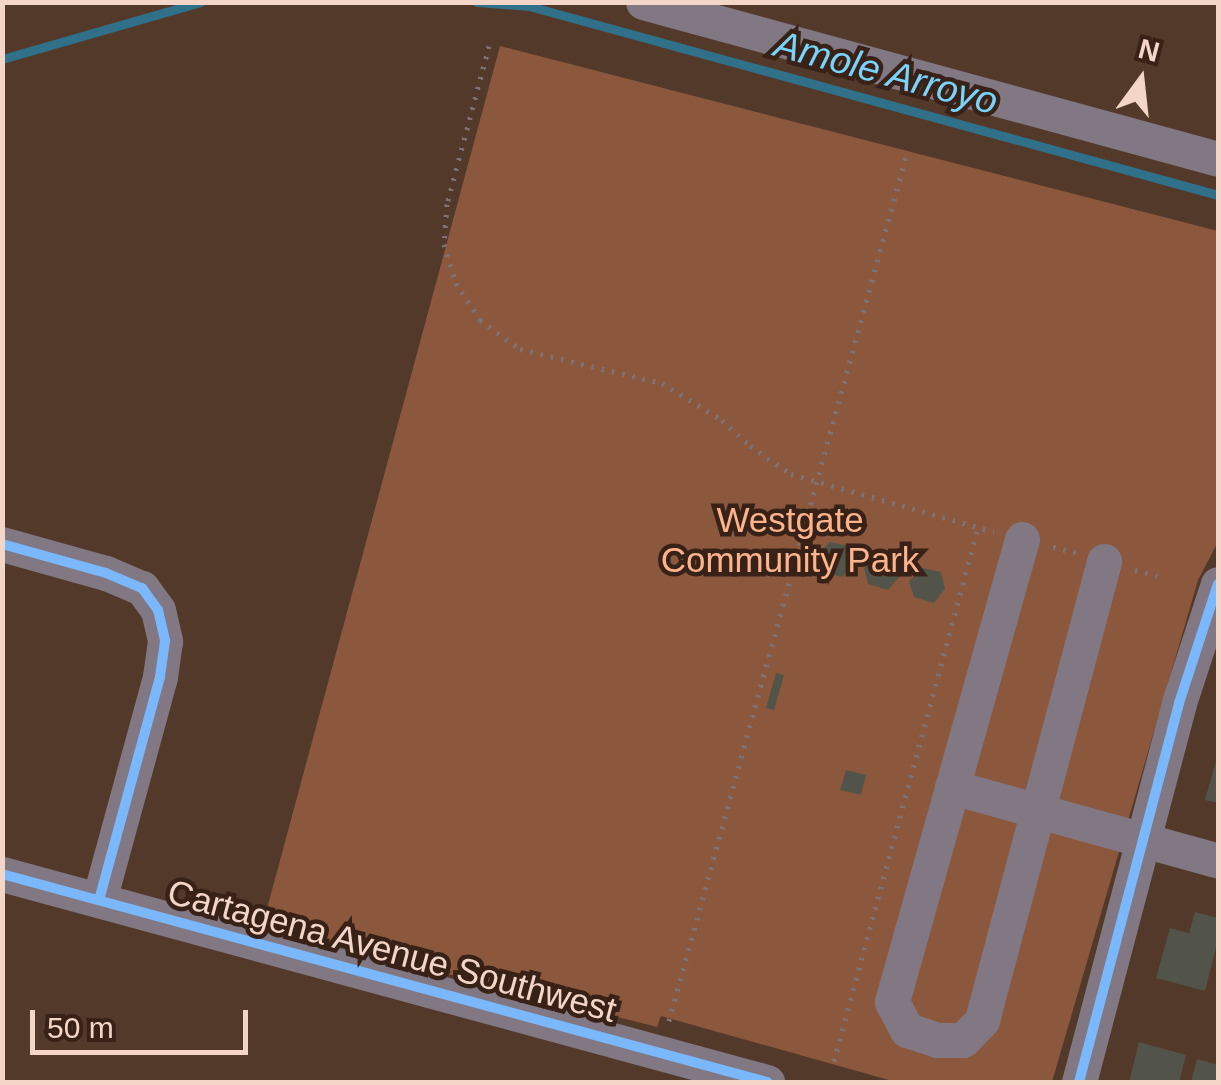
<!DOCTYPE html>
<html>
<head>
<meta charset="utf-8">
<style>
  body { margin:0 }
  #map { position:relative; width:1221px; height:1085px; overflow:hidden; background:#52392a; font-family:Helvetica,sans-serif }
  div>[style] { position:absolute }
  .green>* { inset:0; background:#8c583d }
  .stream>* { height:9px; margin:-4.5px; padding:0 4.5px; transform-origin:4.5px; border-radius:4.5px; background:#307089 }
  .building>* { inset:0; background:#535449 }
  .path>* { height:5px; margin-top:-2.5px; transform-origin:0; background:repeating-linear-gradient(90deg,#7e7275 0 2.5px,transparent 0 10.5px) }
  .minor>* { height:35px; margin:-17.5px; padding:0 17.5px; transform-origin:17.5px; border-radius:17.5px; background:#817883 }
  .cycleway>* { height:10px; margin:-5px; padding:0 5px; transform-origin:5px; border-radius:5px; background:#7ab7fb }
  span { translate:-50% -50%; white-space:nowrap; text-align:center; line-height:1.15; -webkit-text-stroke:9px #382217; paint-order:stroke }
  .park-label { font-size:35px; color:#fdb38c }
  .street-label { font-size:35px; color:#f3d6c7 }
  .water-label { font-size:38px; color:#7ad3fa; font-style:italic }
  .frame { position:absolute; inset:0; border:5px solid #f3d6c7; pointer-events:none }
  .north { position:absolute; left:1091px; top:30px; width:100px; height:100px; -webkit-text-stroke:8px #382217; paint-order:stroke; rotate:15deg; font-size:28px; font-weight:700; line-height:40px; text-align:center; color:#f3d6c7 }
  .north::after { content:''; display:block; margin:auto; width:35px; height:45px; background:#f3d6c7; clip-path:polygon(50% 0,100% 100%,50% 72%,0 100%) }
  .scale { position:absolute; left:30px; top:1010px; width:218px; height:45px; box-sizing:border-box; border:5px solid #f3d6c7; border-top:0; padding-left:12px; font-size:30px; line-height:35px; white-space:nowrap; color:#f3d6c7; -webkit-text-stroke:8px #382217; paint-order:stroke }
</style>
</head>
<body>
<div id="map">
  <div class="green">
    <div style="clip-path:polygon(500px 46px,1218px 231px,1218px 542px,1198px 580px,1052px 1082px,896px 1082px,661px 1016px,657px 1027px,262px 927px)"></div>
  </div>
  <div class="stream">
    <div style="left:477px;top:2px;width:52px;rotate:4.4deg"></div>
    <div style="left:529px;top:6px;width:714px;rotate:15.34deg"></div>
    <div style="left:2px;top:59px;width:207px;rotate:-16deg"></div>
  </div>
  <div class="building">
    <div style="clip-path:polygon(830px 542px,849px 546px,853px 563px,842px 577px,822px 572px,817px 555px)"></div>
    <div style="clip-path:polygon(877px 555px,895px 559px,900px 576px,888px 590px,868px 584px,864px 568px)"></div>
    <div style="clip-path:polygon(923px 568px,941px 572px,945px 589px,934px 603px,914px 597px,909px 581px)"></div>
    <div style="clip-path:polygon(776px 673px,784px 675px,774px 710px,766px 708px)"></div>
    <div style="clip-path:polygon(1218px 754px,1218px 803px,1205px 800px)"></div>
    <div style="clip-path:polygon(846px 770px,866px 775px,861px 795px,840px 790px)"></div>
    <div style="clip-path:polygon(1195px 912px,1218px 918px,1218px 939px,1205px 991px,1156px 978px,1170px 928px,1189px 933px)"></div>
    <div style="clip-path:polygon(1139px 1042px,1186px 1055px,1179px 1082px,1129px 1082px)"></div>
    <div style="clip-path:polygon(1197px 1059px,1218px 1065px,1218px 1082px,1191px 1082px)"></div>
  </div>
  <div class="path">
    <div style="left:489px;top:46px;width:163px;rotate:104.9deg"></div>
    <div style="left:447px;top:204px;width:40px;rotate:94.3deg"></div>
    <div style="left:444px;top:244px;width:41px;rotate:72.9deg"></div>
    <div style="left:456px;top:283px;width:44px;rotate:57deg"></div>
    <div style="left:480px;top:320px;width:49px;rotate:35.9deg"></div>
    <div style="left:520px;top:349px;width:146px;rotate:13.5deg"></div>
    <div style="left:662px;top:383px;width:70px;rotate:31.7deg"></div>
    <div style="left:722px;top:420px;width:38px;rotate:43deg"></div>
    <div style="left:750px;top:446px;width:50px;rotate:34.3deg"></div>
    <div style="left:791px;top:474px;width:211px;rotate:15.9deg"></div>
    <div style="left:1053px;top:547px;width:25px;rotate:14deg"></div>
    <div style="left:1135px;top:570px;width:23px;rotate:15deg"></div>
    <div style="left:669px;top:1021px;width:900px;rotate:-74.67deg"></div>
    <div style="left:834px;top:1061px;width:552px;rotate:-74.88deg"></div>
  </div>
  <div class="minor">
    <div style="left:643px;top:2px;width:596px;rotate:15.27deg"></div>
    <div style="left:1022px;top:539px;width:481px;rotate:105.7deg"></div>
    <div style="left:892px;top:1002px;width:32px;rotate:62deg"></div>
    <div style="left:907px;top:1030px;width:32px;rotate:18deg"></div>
    <div style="left:937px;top:1040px;width:26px"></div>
    <div style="left:963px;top:1040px;width:28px;rotate:-46deg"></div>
    <div style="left:982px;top:1020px;width:475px;rotate:-75.1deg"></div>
    <div style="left:2px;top:544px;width:108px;rotate:15.6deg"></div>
    <div style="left:106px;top:573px;width:39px;rotate:23deg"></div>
    <div style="left:142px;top:588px;width:27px;rotate:54deg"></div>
    <div style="left:158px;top:610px;width:32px;rotate:77deg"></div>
    <div style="left:165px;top:641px;width:36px;rotate:98deg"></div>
    <div style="left:160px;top:677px;width:231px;rotate:105.3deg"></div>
    <div style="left:952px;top:787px;width:276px;rotate:15.5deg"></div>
    <div style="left:2px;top:874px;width:793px;rotate:15.21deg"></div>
    <div style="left:1079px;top:1082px;width:392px;rotate:-75.2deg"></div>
    <div style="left:1179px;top:703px;width:125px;rotate:-71.9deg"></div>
  </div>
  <div class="cycleway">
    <div style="left:2px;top:544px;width:108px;rotate:15.6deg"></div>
    <div style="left:106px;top:573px;width:39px;rotate:23deg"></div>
    <div style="left:142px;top:588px;width:27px;rotate:54deg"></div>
    <div style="left:158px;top:610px;width:32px;rotate:77deg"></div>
    <div style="left:165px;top:641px;width:36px;rotate:98deg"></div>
    <div style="left:160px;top:677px;width:231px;rotate:105.3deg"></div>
    <div style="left:2px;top:874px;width:793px;rotate:15.21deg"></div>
    <div style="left:1079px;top:1082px;width:392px;rotate:-75.2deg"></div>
    <div style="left:1179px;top:703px;width:125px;rotate:-71.9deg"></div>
  </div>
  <div class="park-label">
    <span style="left:790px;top:540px">Westgate<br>Community Park</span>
  </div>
  <div class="street-label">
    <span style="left:392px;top:951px;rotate:15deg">Cartagena Avenue Southwest</span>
  </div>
  <div class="water-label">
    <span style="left:886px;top:73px;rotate:15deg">Amole Arroyo</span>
  </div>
  <div class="frame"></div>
  <div class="north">N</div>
  <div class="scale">50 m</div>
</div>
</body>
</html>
